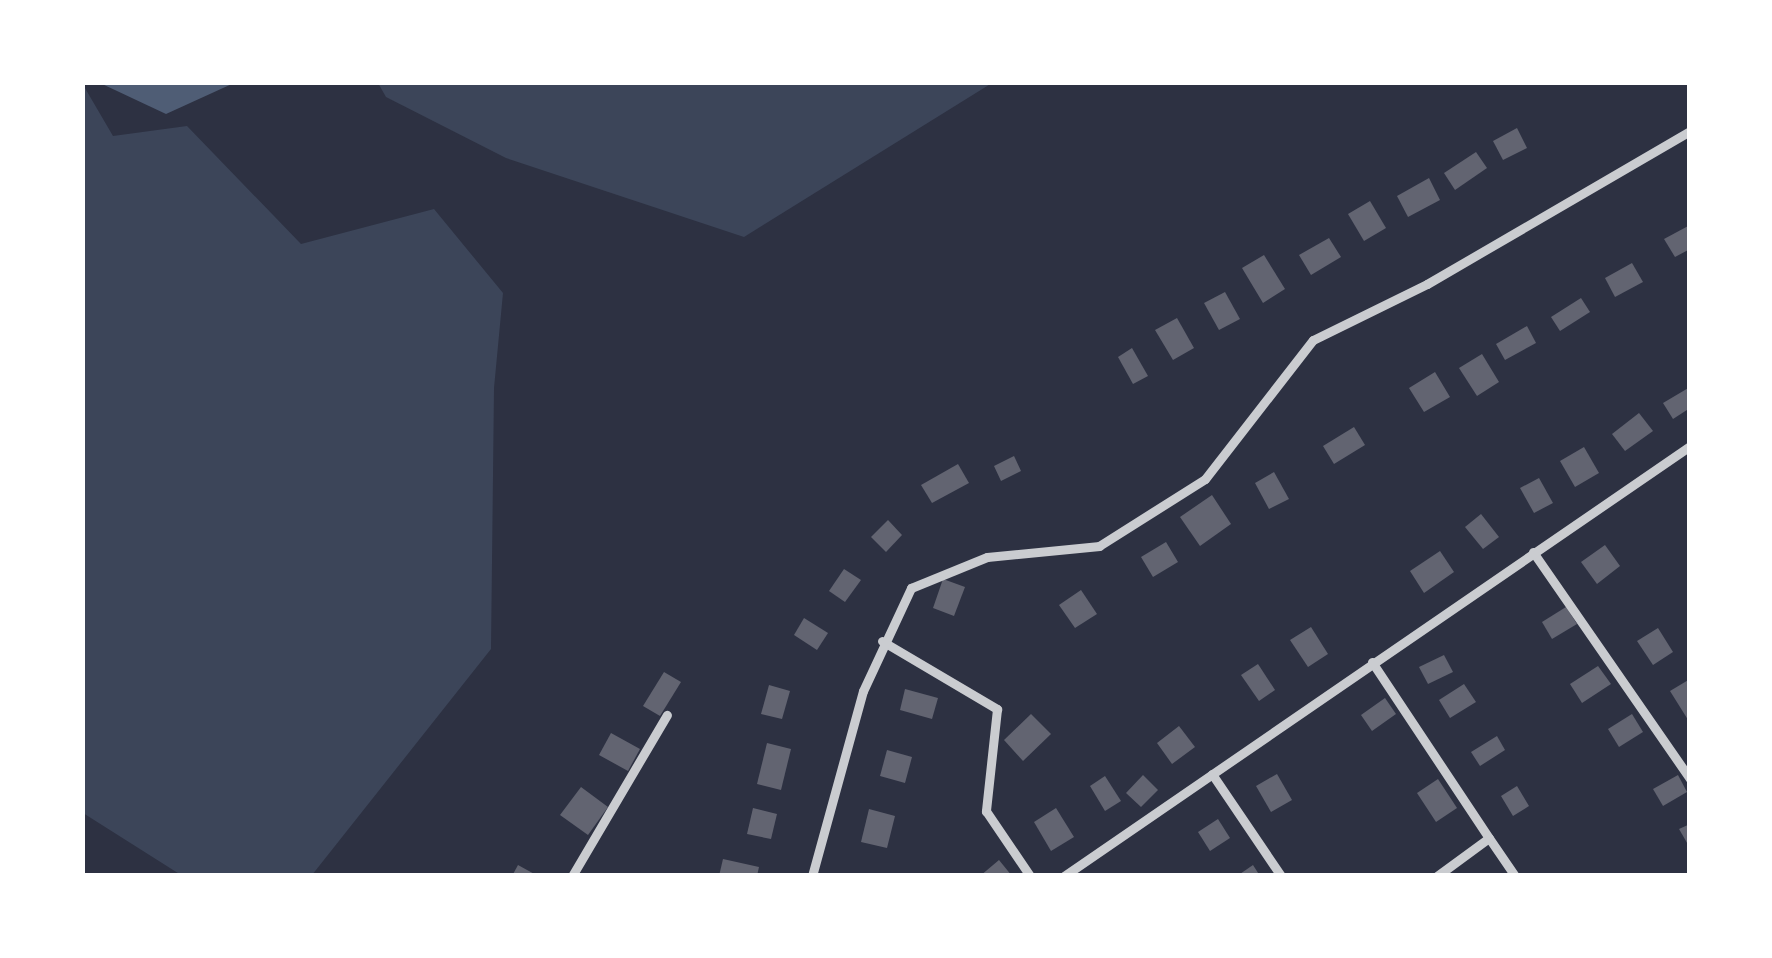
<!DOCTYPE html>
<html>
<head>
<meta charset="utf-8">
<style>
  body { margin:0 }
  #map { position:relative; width:1772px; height:958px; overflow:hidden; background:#2d3142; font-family:Inter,sans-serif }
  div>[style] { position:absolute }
  .green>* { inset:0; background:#3c4559 }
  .water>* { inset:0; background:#4f5d75 }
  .building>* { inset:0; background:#626471 }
  .minor>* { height:9px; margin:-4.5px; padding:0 4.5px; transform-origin:4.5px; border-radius:4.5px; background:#caccd0 }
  span { translate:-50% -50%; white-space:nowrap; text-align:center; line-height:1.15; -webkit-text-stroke:8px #fff; paint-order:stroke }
  .frame { position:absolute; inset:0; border:85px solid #fff; pointer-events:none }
</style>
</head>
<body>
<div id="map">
  <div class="green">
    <div style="clip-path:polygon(82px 83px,113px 136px,187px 126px,301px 244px,434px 209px,503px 293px,494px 388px,491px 649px,312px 875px,181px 875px,83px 813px)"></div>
    <div style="clip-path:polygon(378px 83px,992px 83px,744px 237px,506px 158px,386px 97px)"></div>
  </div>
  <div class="water">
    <div style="clip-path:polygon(100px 83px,234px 83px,166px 114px)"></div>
  </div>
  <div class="building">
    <div style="clip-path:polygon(1517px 128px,1527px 148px,1503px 160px,1493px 141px)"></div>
    <div style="clip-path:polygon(1476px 152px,1487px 168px,1455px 190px,1444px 173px)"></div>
    <div style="clip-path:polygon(1429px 178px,1440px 200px,1408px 217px,1397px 196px)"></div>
    <div style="clip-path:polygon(1370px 201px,1386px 228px,1364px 241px,1348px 214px)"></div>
    <div style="clip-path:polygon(1690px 225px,1690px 249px,1675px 257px,1664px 239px)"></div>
    <div style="clip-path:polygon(1329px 238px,1341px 257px,1311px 275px,1299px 255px)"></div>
    <div style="clip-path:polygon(1264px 255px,1285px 289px,1263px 303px,1242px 268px)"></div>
    <div style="clip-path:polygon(1632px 263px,1643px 282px,1615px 297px,1605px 278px)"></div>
    <div style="clip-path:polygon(1225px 292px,1240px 319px,1219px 330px,1204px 303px)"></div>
    <div style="clip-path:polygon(1581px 298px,1590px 312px,1560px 331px,1551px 317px)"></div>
    <div style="clip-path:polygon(1177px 318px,1194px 348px,1173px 360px,1155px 330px)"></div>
    <div style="clip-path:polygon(1527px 326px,1536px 343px,1505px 360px,1496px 344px)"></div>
    <div style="clip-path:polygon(1132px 348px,1148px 376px,1133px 384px,1118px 357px)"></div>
    <div style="clip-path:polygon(1482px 354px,1499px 382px,1477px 396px,1459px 368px)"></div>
    <div style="clip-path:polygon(1435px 372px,1450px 397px,1424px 412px,1409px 388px)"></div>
    <div style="clip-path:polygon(1690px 387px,1690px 408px,1673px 419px,1663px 403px)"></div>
    <div style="clip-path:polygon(1639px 413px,1653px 431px,1625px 451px,1612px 434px)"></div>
    <div style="clip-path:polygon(1354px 427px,1365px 445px,1334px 464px,1323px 446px)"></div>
    <div style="clip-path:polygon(1584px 447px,1599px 473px,1575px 487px,1560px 461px)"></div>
    <div style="clip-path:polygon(1014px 456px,1021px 471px,1001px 481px,994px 466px)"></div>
    <div style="clip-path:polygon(958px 464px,969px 483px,932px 503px,921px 485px)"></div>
    <div style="clip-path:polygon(1274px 472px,1289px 499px,1269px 509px,1255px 483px)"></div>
    <div style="clip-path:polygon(1539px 478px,1553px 503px,1534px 513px,1520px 488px)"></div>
    <div style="clip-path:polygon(1212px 495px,1231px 524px,1200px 546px,1180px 517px)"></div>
    <div style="clip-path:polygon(1481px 514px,1499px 537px,1483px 549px,1465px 527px)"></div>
    <div style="clip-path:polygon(888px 520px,902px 535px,886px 552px,871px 537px)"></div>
    <div style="clip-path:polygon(1166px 542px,1178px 562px,1153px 577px,1141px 557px)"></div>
    <div style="clip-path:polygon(1605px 545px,1620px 566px,1597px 584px,1581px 562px)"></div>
    <div style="clip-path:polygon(1440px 551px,1454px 572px,1424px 593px,1410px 571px)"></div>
    <div style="clip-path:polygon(844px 569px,861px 580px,845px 602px,829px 591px)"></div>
    <div style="clip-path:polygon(943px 579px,965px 587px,954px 616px,933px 608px)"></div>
    <div style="clip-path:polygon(1081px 590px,1097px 614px,1075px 628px,1059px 605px)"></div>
    <div style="clip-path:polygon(1566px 607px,1577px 624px,1552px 639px,1542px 622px)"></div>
    <div style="clip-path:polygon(804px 618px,828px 633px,817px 650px,794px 635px)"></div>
    <div style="clip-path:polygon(1311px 627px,1328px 654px,1308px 667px,1290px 640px)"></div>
    <div style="clip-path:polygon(1658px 628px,1673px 652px,1653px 665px,1637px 641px)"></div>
    <div style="clip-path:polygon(1444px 655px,1453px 672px,1428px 684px,1419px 667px)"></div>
    <div style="clip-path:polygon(1258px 664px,1275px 690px,1259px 701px,1241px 675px)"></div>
    <div style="clip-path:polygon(1598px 666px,1611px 684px,1582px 703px,1570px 684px)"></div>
    <div style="clip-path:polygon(664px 672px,681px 682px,660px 716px,643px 706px)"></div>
    <div style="clip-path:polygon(1690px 679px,1690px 723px,1670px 691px)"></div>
    <div style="clip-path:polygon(1464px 684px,1476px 702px,1450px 718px,1439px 700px)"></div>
    <div style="clip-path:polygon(769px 685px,790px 691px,782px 719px,761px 714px)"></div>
    <div style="clip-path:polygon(905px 689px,938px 698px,932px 719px,900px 710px)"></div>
    <div style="clip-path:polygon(1385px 698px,1396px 714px,1372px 731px,1361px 715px)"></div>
    <div style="clip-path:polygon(1031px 714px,1051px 734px,1023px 761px,1004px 740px)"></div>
    <div style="clip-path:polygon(1632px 714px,1643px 732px,1619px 747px,1608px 729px)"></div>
    <div style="clip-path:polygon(1179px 726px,1195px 747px,1172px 764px,1157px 743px)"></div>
    <div style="clip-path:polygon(611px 733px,640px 749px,628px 771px,599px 755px)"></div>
    <div style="clip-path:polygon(1497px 736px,1505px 750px,1480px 766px,1471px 752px)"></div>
    <div style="clip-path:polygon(767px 743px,791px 749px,781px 790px,757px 784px)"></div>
    <div style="clip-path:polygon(887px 750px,912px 757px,905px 783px,880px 776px)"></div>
    <div style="clip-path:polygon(1277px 774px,1292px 800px,1271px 812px,1256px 786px)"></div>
    <div style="clip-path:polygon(1143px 775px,1158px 790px,1141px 807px,1126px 793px)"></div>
    <div style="clip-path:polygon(1678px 775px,1687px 792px,1663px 806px,1653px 789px)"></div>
    <div style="clip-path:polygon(1105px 776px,1121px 801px,1105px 811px,1090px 786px)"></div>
    <div style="clip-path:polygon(1438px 779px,1457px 808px,1436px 822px,1417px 793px)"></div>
    <div style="clip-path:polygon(1517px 786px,1529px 806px,1513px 816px,1501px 796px)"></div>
    <div style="clip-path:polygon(581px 787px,608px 807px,588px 835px,560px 815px)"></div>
    <div style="clip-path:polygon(753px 808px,777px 814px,771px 839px,747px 834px)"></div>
    <div style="clip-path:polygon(1056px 808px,1074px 837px,1051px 851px,1034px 822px)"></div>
    <div style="clip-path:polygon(869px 809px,895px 816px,887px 848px,861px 842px)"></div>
    <div style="clip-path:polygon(1218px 819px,1230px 838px,1210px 851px,1198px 832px)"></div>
    <div style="clip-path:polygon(1690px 824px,1690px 848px,1679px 829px)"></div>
    <div style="clip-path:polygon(723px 859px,759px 867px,757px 876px,719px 876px)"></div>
    <div style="clip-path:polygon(999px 860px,1012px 876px,980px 876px)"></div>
    <div style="clip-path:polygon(518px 865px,538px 876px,512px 876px)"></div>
    <div style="clip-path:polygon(1253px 865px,1260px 876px,1237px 876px)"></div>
  </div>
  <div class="minor">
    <div style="left:1533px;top:552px;width:276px;rotate:55.3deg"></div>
    <div style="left:882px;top:641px;width:134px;rotate:30.6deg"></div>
    <div style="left:997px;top:709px;width:103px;rotate:96.2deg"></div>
    <div style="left:986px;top:811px;width:78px;rotate:55.9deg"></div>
    <div style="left:1372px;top:662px;width:211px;rotate:56.4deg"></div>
    <div style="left:1212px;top:774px;width:123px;rotate:55.9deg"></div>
    <div style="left:572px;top:876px;width:187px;rotate:-59.5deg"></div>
    <div style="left:812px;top:876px;width:192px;rotate:-74.6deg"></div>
    <div style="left:863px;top:691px;width:114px;rotate:-65deg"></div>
    <div style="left:911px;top:588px;width:82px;rotate:-22.2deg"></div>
    <div style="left:987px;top:557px;width:113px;rotate:-5.6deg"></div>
    <div style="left:1099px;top:546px;width:125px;rotate:-32.3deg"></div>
    <div style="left:1205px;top:479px;width:176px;rotate:-52.2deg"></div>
    <div style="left:1313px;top:340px;width:127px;rotate:-26.2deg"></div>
    <div style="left:1427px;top:284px;width:304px;rotate:-30.2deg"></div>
    <div style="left:1064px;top:876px;width:759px;rotate:-34.49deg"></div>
    <div style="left:1437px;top:876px;width:64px;rotate:-36.2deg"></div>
    <div style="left:1489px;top:838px;width:46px;rotate:55.6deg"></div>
  </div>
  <div class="frame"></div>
</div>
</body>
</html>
